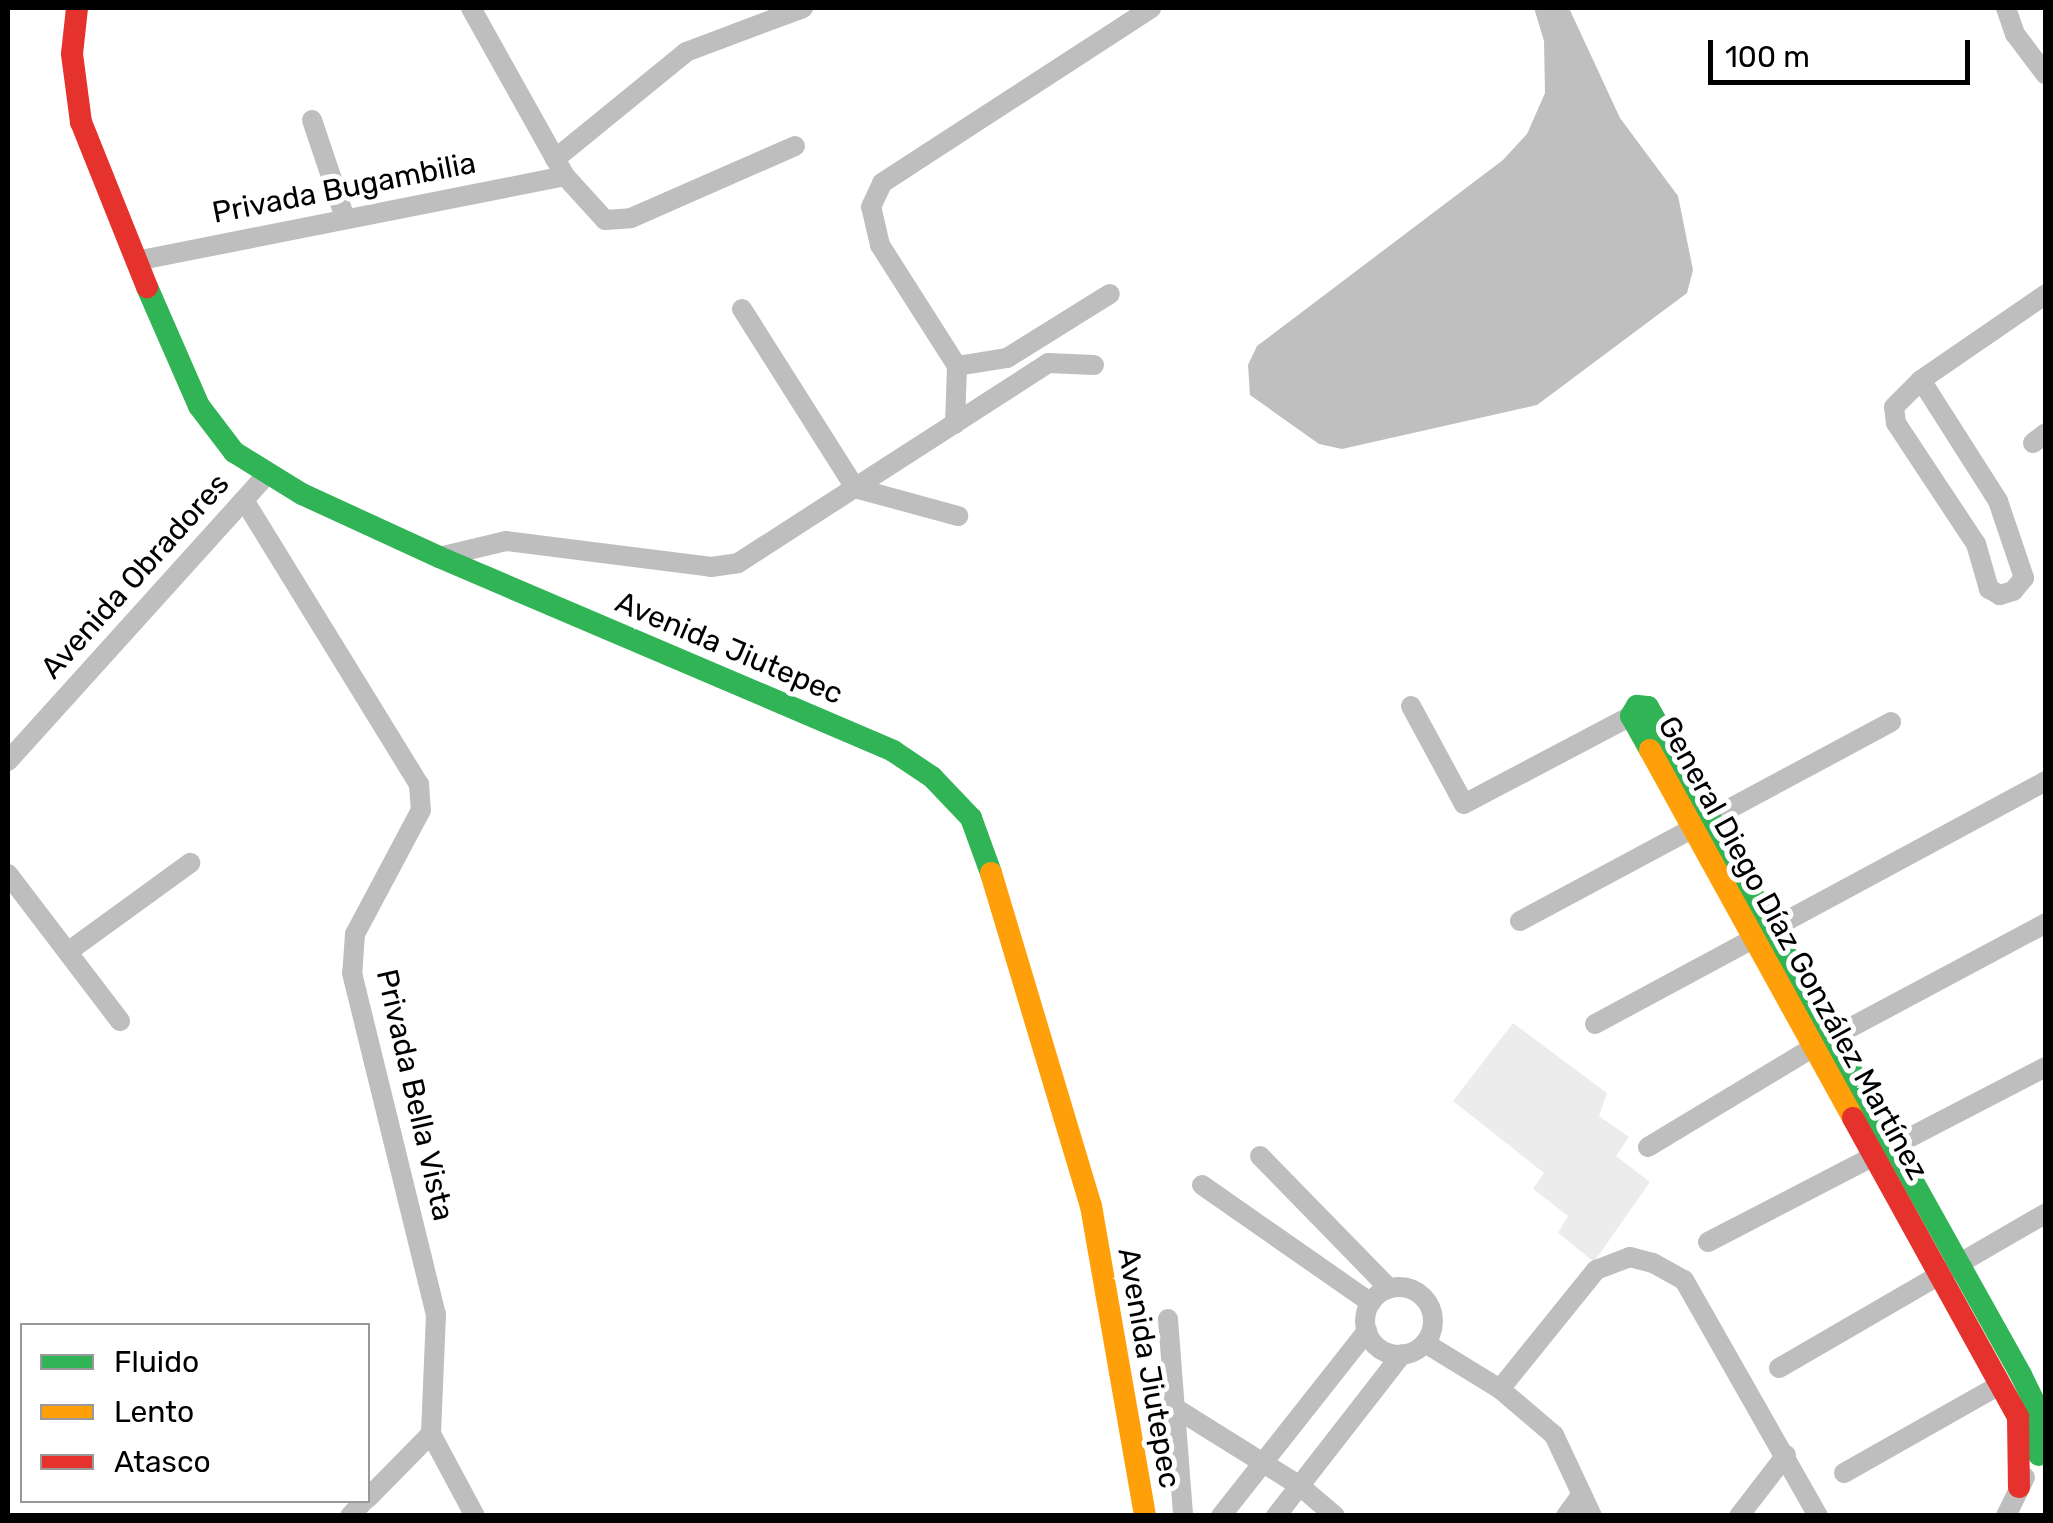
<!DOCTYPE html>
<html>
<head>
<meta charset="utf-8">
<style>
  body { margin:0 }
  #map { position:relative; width:2053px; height:1523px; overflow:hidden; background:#fff; font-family:Rubik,sans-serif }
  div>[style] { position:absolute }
  .green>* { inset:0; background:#ececec }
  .water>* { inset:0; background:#bfbfbf }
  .street>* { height:20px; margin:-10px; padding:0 10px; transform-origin:10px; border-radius:10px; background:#bebebe }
  .street>.ring { margin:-10px; padding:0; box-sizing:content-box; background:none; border:20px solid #bebebe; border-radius:50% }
  .fast>* { height:22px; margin:-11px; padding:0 11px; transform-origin:11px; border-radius:11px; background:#30b455 }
  .slow>* { height:22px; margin:-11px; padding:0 11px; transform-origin:11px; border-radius:11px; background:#ff9f0a }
  .jam>* { height:22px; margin:-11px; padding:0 11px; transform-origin:11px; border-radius:11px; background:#e5322d }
  span { translate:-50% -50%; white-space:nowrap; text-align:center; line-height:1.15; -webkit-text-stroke:10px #fff; paint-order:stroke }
  .street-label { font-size:30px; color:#000 }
  .frame { position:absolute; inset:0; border:10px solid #000; pointer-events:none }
  .legend { position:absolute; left:20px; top:1323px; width:350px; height:180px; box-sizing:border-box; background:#fff; border:2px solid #999; margin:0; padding:12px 18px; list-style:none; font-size:30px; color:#000 }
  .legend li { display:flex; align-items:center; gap:20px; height:50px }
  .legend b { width:50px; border:2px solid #999 }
  .scale { position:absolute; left:1708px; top:40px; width:262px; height:45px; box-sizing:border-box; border:5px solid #000; border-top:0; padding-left:12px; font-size:30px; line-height:35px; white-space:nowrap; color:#000; -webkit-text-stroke:8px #fff; paint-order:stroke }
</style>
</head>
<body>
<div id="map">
  <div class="green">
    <div style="clip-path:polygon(1513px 1023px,1607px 1093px,1599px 1116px,1629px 1137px,1616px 1156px,1650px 1182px,1594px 1262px,1558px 1233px,1568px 1216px,1533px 1189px,1544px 1173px,1453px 1101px)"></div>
  </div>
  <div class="water">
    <div style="clip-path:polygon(1534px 8px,1569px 8px,1620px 118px,1678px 196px,1693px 270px,1687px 293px,1537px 405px,1342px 449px,1319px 444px,1250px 395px,1248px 365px,1257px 346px,1503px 160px,1527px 134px,1545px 93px,1544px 41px)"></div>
  </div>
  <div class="street">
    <div style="left:471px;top:8px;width:193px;rotate:60.8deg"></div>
    <div style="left:565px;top:176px;width:59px;rotate:47.7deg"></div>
    <div style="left:605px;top:220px;width:26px;rotate:-4deg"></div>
    <div style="left:631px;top:218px;width:179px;rotate:-23.7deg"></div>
    <div style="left:2006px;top:8px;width:28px;rotate:71deg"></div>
    <div style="left:2015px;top:34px;width:51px;rotate:52.9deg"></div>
    <div style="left:312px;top:120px;width:103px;rotate:71.4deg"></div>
    <div style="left:555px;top:159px;width:169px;rotate:-39.2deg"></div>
    <div style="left:686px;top:52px;width:125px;rotate:-20.6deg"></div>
    <div style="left:136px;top:261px;width:437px;rotate:-11.2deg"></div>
    <div style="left:742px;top:309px;width:212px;rotate:57.7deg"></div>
    <div style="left:855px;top:488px;width:107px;rotate:15.2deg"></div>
    <div style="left:957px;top:366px;width:51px;rotate:-9.1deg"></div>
    <div style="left:1007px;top:358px;width:121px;rotate:-31.9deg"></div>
    <div style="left:1921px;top:380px;width:143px;rotate:57.5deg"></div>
    <div style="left:1998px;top:501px;width:81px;rotate:71.3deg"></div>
    <div style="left:2024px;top:578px;width:17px;rotate:130deg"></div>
    <div style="left:2013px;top:591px;width:14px;rotate:163deg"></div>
    <div style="left:2000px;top:595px;width:13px;rotate:-151deg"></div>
    <div style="left:1989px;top:589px;width:47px;rotate:-106.1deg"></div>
    <div style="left:1976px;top:544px;width:145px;rotate:-123.5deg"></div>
    <div style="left:1896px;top:423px;width:16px;rotate:-97deg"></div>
    <div style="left:1894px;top:407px;width:38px;rotate:-45deg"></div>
    <div style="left:1921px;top:380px;width:152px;rotate:-34.5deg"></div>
    <div style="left:955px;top:424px;width:58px;rotate:-88deg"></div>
    <div style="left:957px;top:366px;width:143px;rotate:-122.5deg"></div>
    <div style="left:880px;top:245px;width:39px;rotate:-103deg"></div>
    <div style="left:871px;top:207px;width:26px;rotate:-65deg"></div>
    <div style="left:882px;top:183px;width:321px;rotate:-33deg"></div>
    <div style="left:2033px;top:443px;width:16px;rotate:-38deg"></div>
    <div style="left:244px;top:500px;width:334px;rotate:58.4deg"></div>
    <div style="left:419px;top:784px;width:26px;rotate:86deg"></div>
    <div style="left:421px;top:810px;width:140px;rotate:118deg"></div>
    <div style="left:355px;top:934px;width:39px;rotate:94deg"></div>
    <div style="left:352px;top:973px;width:351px;rotate:76.2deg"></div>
    <div style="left:436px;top:1314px;width:120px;rotate:92.4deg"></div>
    <div style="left:431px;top:1434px;width:93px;rotate:61.8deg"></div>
    <div style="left:439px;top:557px;width:69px;rotate:-13.4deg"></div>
    <div style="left:506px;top:541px;width:207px;rotate:7.2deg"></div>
    <div style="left:711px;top:567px;width:27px;rotate:-8deg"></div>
    <div style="left:738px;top:563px;width:369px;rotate:-32.8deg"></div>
    <div style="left:1048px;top:363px;width:46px;rotate:2.5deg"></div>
    <div style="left:1411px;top:706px;width:111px;rotate:61.6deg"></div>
    <div style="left:1464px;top:804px;width:189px;rotate:-27.8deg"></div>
    <div style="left:8px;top:761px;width:385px;rotate:-47.9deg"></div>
    <div style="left:8px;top:874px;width:185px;rotate:52.7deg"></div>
    <div style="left:1520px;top:921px;width:421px;rotate:-28.2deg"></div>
    <div style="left:69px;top:951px;width:150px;rotate:-36deg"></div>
    <div style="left:1595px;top:1024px;width:512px;rotate:-28.32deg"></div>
    <div style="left:1648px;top:1147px;width:194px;rotate:-31.1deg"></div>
    <div style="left:1814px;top:1047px;width:263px;rotate:-28.1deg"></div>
    <div style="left:1260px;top:1156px;width:185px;rotate:45.7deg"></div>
    <div style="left:1202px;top:1185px;width:206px;rotate:34.9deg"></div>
    <div style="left:1708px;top:1242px;width:381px;rotate:-27.4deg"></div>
    <div class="ring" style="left:1365px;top:1287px;width:48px;height:48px"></div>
    <div style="left:1168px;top:1319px;width:198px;rotate:85.6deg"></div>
    <div style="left:1425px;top:1343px;width:88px;rotate:31.5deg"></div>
    <div style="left:1500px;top:1389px;width:71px;rotate:40.4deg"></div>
    <div style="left:1554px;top:1435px;width:89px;rotate:64.9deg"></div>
    <div style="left:1779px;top:1368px;width:309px;rotate:-30.1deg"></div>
    <div style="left:1500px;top:1389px;width:153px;rotate:-51.1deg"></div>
    <div style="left:1596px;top:1270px;width:36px;rotate:-21deg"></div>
    <div style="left:1630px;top:1257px;width:24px;rotate:15deg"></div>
    <div style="left:1653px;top:1263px;width:35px;rotate:29deg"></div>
    <div style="left:1684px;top:1280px;width:271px;rotate:60.4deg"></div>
    <div style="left:1172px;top:1406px;width:151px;rotate:32deg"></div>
    <div style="left:1300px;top:1486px;width:46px;rotate:40.6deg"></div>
    <div style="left:1844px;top:1473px;width:180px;rotate:-29.5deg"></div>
    <div style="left:368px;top:1498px;width:90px;rotate:-45.5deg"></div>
    <div style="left:350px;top:1516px;width:22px;rotate:-47deg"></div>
    <div style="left:1221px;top:1516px;width:236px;rotate:-51.7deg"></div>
    <div style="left:1276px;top:1516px;width:205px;rotate:-52.1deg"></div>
    <div style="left:1566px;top:1516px;width:27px;rotate:-54deg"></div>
    <div style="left:1739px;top:1516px;width:77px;rotate:-52.4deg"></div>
    <div style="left:2006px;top:1516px;width:43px;rotate:-64deg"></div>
  </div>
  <div class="fast">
    <div style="left:147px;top:287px;width:130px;rotate:66.4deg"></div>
    <div style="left:199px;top:406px;width:58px;rotate:52.7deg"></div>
    <div style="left:234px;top:452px;width:80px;rotate:31.7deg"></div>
    <div style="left:302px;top:494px;width:151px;rotate:24.7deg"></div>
    <div style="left:439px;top:557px;width:494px;rotate:23.1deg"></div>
    <div style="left:893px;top:751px;width:47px;rotate:33.7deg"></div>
    <div style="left:932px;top:777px;width:57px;rotate:46.4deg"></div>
    <div style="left:971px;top:818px;width:59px;rotate:70deg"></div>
    <div style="left:1650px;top:750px;width:39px;rotate:-119deg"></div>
    <div style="left:1631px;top:716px;width:12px;rotate:-59deg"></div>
    <div style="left:1637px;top:706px;width:11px;rotate:5deg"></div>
    <div style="left:1648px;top:707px;width:765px;rotate:60.82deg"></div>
    <div style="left:2021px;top:1375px;width:43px;rotate:64deg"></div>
    <div style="left:2040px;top:1414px;width:41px;rotate:91.4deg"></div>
  </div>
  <div class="slow">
    <div style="left:1650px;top:750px;width:420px;rotate:61.1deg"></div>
    <div style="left:991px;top:873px;width:348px;rotate:73.3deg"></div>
    <div style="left:1091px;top:1206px;width:315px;rotate:80.1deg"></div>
  </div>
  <div class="jam">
    <div style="left:77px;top:8px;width:46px;rotate:96.2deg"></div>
    <div style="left:72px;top:54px;width:69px;rotate:82.5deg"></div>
    <div style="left:81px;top:122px;width:178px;rotate:68.2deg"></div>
    <div style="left:1853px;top:1118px;width:342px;rotate:61.1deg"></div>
    <div style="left:2018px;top:1417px;width:70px;rotate:89.2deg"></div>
  </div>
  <div class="street-label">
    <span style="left:344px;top:188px;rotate:-11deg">Privada Bugambilia</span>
    <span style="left:135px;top:576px;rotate:-48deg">Avenida Obradores</span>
    <span style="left:729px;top:648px;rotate:23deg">Avenida Jiutepec</span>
    <span style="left:1793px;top:948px;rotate:61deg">General Diego Díaz González Martínez</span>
    <span style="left:415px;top:1095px;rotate:77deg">Privada Bella Vista</span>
    <span style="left:1149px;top:1368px;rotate:80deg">Avenida Jiutepec</span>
  </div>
  <div class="frame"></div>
  <ul class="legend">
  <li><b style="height:12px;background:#30b455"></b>Fluido</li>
  <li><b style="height:12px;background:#ff9f0a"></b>Lento</li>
  <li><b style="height:12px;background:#e5322d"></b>Atasco</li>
  </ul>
  <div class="scale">100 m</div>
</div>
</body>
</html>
